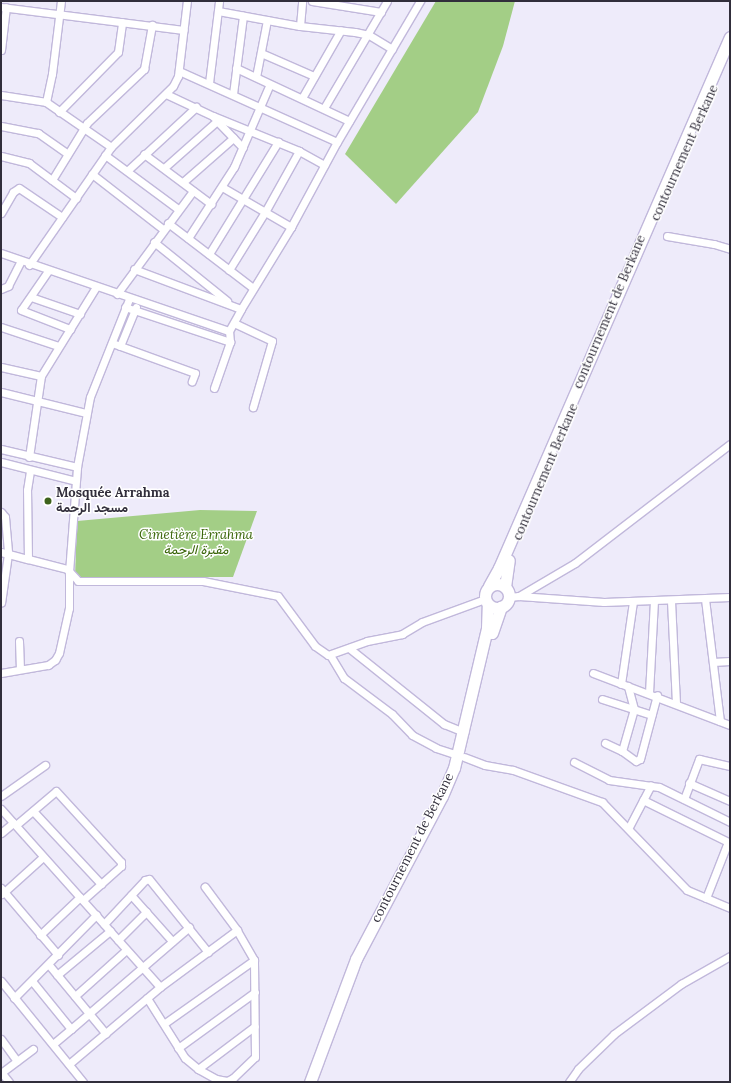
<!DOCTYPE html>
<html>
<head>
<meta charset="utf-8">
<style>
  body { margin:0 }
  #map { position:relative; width:731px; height:1083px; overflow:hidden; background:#eeebfa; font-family:Lora,Vazirmatn,serif }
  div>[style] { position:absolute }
  .green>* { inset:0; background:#a3ce86 }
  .roads { filter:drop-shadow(1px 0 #c1b8db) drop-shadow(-1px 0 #c1b8db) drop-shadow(0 1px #c1b8db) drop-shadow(0 -1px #c1b8db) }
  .minor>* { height:7px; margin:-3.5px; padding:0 3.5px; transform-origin:3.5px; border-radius:3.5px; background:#fff }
  .highway>* { height:11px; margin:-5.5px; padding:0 5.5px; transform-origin:5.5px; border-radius:5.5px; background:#fff }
  .highway>.ring { margin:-5.5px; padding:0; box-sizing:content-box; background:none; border:11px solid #fff; border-radius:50% }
  .dots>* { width:11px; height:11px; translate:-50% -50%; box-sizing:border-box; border:2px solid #fff; border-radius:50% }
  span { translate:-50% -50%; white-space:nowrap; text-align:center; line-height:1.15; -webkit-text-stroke:3px #fff; paint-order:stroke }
  .street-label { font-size:13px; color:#312e3b }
  .poi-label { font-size:13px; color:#312e3b; font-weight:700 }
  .left { translate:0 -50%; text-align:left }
  .park-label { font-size:13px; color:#386406; font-style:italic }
  .frame { position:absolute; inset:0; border:2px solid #312e3b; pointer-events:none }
</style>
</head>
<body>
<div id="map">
  <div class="green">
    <div style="clip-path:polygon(436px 1px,515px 1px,503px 46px,478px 112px,396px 204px,345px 154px)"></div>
    <div style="clip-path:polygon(200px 510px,257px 511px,233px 577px,75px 577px,77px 521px)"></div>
  </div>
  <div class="roads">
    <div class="minor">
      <div style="left:312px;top:1px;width:70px;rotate:9.1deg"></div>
      <div style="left:1px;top:7px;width:184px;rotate:7.2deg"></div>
      <div style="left:218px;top:11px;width:83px;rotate:10.4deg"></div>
      <div style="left:300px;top:26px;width:55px;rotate:6.2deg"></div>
      <div style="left:355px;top:32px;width:14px;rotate:12deg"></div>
      <div style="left:369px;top:35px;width:27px;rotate:31deg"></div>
      <div style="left:300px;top:26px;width:25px;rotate:-85deg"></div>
      <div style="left:1px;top:50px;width:43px;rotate:-83.4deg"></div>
      <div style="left:261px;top:53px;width:58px;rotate:23.5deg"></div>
      <div style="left:236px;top:68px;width:125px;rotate:25.1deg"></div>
      <div style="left:179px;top:71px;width:173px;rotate:24.2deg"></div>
      <div style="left:256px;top:77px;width:58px;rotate:-79.1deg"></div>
      <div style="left:209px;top:83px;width:83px;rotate:-83deg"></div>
      <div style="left:166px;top:94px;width:52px;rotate:25.1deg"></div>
      <div style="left:213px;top:116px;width:93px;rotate:22.1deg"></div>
      <div style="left:299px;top:151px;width:29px;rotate:29deg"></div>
      <div style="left:233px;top:94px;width:79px;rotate:-82.7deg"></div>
      <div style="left:1px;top:95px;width:46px;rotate:8.8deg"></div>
      <div style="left:46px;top:102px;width:79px;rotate:34.7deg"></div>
      <div style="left:302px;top:98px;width:78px;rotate:-60.2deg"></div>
      <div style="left:46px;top:102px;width:29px;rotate:-78deg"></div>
      <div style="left:52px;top:74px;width:74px;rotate:-83deg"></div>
      <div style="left:324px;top:108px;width:124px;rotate:-59.5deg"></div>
      <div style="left:59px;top:112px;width:84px;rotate:-45.5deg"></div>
      <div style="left:118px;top:52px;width:30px;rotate:-82deg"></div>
      <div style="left:217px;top:121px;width:37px;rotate:46deg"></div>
      <div style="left:1px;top:126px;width:38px;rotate:11deg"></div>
      <div style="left:38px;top:133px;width:35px;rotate:35deg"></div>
      <div style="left:144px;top:154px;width:84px;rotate:36.7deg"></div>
      <div style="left:105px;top:155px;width:91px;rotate:36.5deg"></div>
      <div style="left:1px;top:156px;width:29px;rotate:14deg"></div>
      <div style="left:29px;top:163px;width:59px;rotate:36.7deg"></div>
      <div style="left:164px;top:168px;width:71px;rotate:-41.6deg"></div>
      <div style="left:217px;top:121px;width:6px;rotate:-129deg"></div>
      <div style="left:128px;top:170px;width:93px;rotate:-42.8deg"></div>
      <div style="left:92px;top:174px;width:90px;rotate:37.8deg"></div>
      <div style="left:52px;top:180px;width:67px;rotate:-58.4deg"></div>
      <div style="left:87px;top:123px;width:79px;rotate:-43.5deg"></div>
      <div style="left:144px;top:69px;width:45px;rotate:-79.7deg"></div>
      <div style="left:183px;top:182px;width:67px;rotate:-41.3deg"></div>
      <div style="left:222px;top:187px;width:80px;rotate:30.1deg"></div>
      <div style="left:1px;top:213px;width:24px;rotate:-60deg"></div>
      <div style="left:13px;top:192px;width:7px;rotate:-34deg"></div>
      <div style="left:19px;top:188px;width:52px;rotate:34deg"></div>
      <div style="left:168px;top:223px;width:107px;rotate:37.4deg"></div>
      <div style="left:667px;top:236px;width:48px;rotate:9.7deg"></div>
      <div style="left:714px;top:244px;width:17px;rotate:17deg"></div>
      <div style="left:188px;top:238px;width:85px;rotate:-57.1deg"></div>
      <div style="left:234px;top:167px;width:90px;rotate:-66.6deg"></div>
      <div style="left:154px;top:242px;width:94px;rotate:38.9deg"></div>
      <div style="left:1px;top:253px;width:241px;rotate:18.9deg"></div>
      <div style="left:209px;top:254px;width:132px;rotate:-58.4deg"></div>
      <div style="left:29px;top:265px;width:144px;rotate:-55.2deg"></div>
      <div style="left:111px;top:147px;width:87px;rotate:-44.5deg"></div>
      <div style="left:173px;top:86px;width:11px;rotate:-63deg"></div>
      <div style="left:178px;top:76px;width:76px;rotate:-83.2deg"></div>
      <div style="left:134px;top:269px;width:114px;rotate:20.5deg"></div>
      <div style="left:229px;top:270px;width:68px;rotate:-58.2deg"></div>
      <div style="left:265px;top:212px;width:70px;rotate:-60.9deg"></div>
      <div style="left:48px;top:271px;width:47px;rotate:124.7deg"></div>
      <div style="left:21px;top:310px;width:53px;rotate:21.2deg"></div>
      <div style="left:1px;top:289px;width:8px;rotate:-23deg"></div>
      <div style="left:8px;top:286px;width:28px;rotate:-63deg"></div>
      <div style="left:117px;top:294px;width:128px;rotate:-53.6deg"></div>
      <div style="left:31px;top:297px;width:52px;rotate:19.1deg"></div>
      <div style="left:125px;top:307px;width:111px;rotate:18.4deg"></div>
      <div style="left:234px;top:323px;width:42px;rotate:25.3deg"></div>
      <div style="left:272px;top:341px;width:69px;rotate:106.1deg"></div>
      <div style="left:1px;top:327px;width:60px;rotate:18.4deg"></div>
      <div style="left:112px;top:343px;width:88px;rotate:19.9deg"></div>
      <div style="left:195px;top:373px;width:9px;rotate:111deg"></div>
      <div style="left:120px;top:346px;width:42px;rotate:-67.7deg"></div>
      <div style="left:1px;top:367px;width:41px;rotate:12.7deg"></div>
      <div style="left:214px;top:388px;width:49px;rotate:-70.8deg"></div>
      <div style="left:230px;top:342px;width:11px;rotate:-95deg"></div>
      <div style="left:229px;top:331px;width:25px;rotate:-61deg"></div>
      <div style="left:241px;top:309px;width:96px;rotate:-58.6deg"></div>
      <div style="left:291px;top:227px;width:97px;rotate:-61.6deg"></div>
      <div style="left:337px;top:142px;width:164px;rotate:-59.5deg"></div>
      <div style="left:1px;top:392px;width:88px;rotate:13.9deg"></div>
      <div style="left:1px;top:449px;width:78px;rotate:13.3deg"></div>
      <div style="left:77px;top:467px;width:71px;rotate:-79.5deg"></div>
      <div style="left:90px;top:397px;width:105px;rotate:-68.3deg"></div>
      <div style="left:29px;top:457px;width:82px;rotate:-81.6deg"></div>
      <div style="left:41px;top:376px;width:105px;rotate:-58.3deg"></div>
      <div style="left:1px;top:462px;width:77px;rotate:14.2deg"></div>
      <div style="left:1px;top:512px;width:6px;rotate:51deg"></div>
      <div style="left:5px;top:517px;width:37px;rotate:85deg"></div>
      <div style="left:8px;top:554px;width:49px;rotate:98.1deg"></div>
      <div style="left:1px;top:552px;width:28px;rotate:15deg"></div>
      <div style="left:28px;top:559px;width:69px;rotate:-90.8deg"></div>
      <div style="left:27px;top:490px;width:20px;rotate:-81deg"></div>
      <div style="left:28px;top:559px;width:40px;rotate:14.4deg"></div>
      <div style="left:67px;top:569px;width:16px;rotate:47deg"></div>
      <div style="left:78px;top:581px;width:125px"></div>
      <div style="left:203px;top:581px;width:76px;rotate:11.3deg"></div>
      <div style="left:278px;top:596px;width:62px;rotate:53.5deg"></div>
      <div style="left:315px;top:646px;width:16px;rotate:35deg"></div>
      <div style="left:328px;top:655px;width:41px;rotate:-19.7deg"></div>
      <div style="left:367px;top:641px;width:36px;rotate:-11deg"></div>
      <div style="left:402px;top:634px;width:23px;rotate:-31deg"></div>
      <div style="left:422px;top:622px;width:67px;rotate:-20.1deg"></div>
      <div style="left:519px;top:596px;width:85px;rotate:4deg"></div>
      <div style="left:604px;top:602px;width:126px;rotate:-2.3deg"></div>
      <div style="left:509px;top:597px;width:10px;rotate:-6deg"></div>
      <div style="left:519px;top:596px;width:65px;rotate:-30.5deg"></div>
      <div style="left:575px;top:563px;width:195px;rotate:-37.5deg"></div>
      <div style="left:705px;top:599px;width:123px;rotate:83deg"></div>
      <div style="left:671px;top:601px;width:102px;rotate:87.2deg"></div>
      <div style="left:19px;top:641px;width:28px;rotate:88deg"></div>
      <div style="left:349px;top:648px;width:122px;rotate:38.7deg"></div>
      <div style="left:444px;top:724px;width:22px;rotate:22deg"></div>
      <div style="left:330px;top:655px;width:27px;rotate:59deg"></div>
      <div style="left:344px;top:678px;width:60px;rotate:36.9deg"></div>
      <div style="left:392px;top:714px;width:29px;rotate:46deg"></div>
      <div style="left:412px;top:735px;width:27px;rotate:28deg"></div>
      <div style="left:436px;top:748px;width:23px;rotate:18deg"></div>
      <div style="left:713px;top:662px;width:17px;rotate:-3deg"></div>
      <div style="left:1px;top:673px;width:48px;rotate:-9.7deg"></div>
      <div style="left:48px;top:665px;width:9px;rotate:-36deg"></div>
      <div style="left:55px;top:660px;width:8px;rotate:-60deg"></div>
      <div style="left:59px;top:653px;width:46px;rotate:-77.5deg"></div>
      <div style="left:69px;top:608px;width:36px;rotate:-90deg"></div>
      <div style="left:69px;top:572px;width:105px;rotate:-85.6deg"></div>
      <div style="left:593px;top:673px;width:147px;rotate:20.8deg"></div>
      <div style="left:621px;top:684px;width:83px;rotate:-81.7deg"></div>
      <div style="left:649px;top:693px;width:92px;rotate:-86.9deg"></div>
      <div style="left:602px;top:699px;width:52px;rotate:17.7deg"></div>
      <div style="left:605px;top:743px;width:19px;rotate:25deg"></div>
      <div style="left:622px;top:751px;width:44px;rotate:-74.1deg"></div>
      <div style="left:634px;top:709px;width:24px;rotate:-105deg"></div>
      <div style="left:622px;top:751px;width:17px;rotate:36deg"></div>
      <div style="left:636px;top:761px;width:4px;rotate:-27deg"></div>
      <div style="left:640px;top:759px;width:66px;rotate:-75.1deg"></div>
      <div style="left:464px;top:757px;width:22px;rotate:21deg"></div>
      <div style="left:485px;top:765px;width:28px;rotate:10deg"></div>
      <div style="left:513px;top:770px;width:95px;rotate:19.8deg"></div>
      <div style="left:602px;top:802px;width:122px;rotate:46deg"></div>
      <div style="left:687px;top:890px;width:47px;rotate:22.7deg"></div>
      <div style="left:574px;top:762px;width:39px;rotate:27deg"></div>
      <div style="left:609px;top:780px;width:50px;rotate:8deg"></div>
      <div style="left:659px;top:787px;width:79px;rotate:26.2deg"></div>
      <div style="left:689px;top:783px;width:45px;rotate:23.7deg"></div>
      <div style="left:1px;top:796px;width:54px;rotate:-35.2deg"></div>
      <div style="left:684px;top:799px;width:43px;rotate:-69.4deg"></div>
      <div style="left:699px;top:759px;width:32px;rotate:13deg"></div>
      <div style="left:643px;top:800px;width:97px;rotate:26.3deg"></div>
      <div style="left:1px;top:809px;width:164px;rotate:48.2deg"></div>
      <div style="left:33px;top:811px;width:100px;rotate:47deg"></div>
      <div style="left:16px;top:825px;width:52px;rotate:-40.4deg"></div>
      <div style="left:56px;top:791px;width:96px;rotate:47.5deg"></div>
      <div style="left:121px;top:862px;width:4px;rotate:90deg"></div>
      <div style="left:121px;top:866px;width:51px;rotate:138.2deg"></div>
      <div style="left:629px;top:827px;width:47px;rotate:-62.4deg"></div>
      <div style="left:1px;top:833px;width:16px;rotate:-40deg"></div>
      <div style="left:1px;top:888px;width:88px;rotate:49.6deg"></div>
      <div style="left:2px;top:894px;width:55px;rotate:-42.1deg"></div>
      <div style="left:131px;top:895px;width:62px;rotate:48.3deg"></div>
      <div style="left:706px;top:898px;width:60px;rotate:-68.6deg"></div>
      <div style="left:104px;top:924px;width:60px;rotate:-47deg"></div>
      <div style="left:145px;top:880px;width:4px;rotate:-14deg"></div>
      <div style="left:149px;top:879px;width:94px;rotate:51.1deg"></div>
      <div style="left:40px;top:935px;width:55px;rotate:-43.5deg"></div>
      <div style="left:118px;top:940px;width:40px;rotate:-45deg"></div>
      <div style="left:49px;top:965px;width:89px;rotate:50.4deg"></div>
      <div style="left:57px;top:975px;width:69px;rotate:-39.7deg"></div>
      <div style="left:110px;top:931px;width:75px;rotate:48.2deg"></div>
      <div style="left:1px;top:981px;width:130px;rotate:50.9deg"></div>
      <div style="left:32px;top:981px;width:62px;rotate:50.9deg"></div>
      <div style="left:71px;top:1029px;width:156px;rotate:-40.8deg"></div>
      <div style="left:75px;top:996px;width:69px;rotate:-42deg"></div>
      <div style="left:14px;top:998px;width:117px;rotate:-45.3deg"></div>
      <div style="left:147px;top:998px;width:71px;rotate:57.7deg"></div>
      <div style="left:185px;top:1058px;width:17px;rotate:40deg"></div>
      <div style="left:198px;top:1069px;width:21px;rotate:29deg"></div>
      <div style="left:216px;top:1079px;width:11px;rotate:10deg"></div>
      <div style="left:227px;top:1081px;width:7px;rotate:-27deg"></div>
      <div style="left:233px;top:1078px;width:30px;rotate:-44deg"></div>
      <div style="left:255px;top:1057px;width:97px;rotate:-90.6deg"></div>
      <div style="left:254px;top:960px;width:34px;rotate:-120deg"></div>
      <div style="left:237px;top:930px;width:54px;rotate:-126.7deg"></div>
      <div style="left:165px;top:1023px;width:109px;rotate:-35.3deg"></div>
      <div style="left:1px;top:1039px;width:27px;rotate:54deg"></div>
      <div style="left:53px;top:1044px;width:23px;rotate:-40deg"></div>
      <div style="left:178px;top:1048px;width:95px;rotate:-36deg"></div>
      <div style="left:69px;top:1064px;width:119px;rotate:-40.2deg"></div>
      <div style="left:160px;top:987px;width:96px;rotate:-36.5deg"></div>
      <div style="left:198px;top:1069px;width:71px;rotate:-37deg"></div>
      <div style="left:1px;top:1072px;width:13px;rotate:51deg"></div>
      <div style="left:1px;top:1073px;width:40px;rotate:-37deg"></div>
      <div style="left:569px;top:1082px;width:16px;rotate:-55deg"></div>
      <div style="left:578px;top:1069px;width:50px;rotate:-44.2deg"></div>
      <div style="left:614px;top:1034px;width:84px;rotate:-36.7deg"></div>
      <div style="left:681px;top:984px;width:56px;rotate:-29.7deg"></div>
    </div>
    <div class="highway">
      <div class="ring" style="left:485px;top:584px;width:13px;height:13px"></div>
      <div style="left:489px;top:586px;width:21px;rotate:-61deg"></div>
      <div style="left:499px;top:568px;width:579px;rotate:-66.49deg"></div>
      <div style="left:505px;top:587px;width:27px;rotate:-82deg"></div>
      <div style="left:492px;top:633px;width:28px;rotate:-71deg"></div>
      <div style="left:310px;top:1082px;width:131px;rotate:-69.5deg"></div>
      <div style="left:356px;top:959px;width:184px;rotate:-62.2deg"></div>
      <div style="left:442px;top:796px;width:30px;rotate:-67deg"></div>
      <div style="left:454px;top:768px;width:144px;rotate:-76.7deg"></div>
      <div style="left:487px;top:628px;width:23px;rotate:-88deg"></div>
    </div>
  </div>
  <div class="dots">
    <div style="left:48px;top:501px;background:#3d621c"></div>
  </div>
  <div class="street-label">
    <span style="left:685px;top:153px;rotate:-66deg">contournement Berkane</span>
    <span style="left:610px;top:312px;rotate:-67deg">contournement de Berkane</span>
    <span style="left:546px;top:472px;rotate:-67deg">contournement Berkane</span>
    <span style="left:413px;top:848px;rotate:-63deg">contournement de Berkane</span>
  </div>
  <div class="poi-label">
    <span class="left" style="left:56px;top:501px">Mosquée Arrahma<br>مسجد الرحمة</span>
  </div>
  <div class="park-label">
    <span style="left:196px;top:543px">Cimetière Errahma<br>مقبرة الرحمة</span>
  </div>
  <div class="frame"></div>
</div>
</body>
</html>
